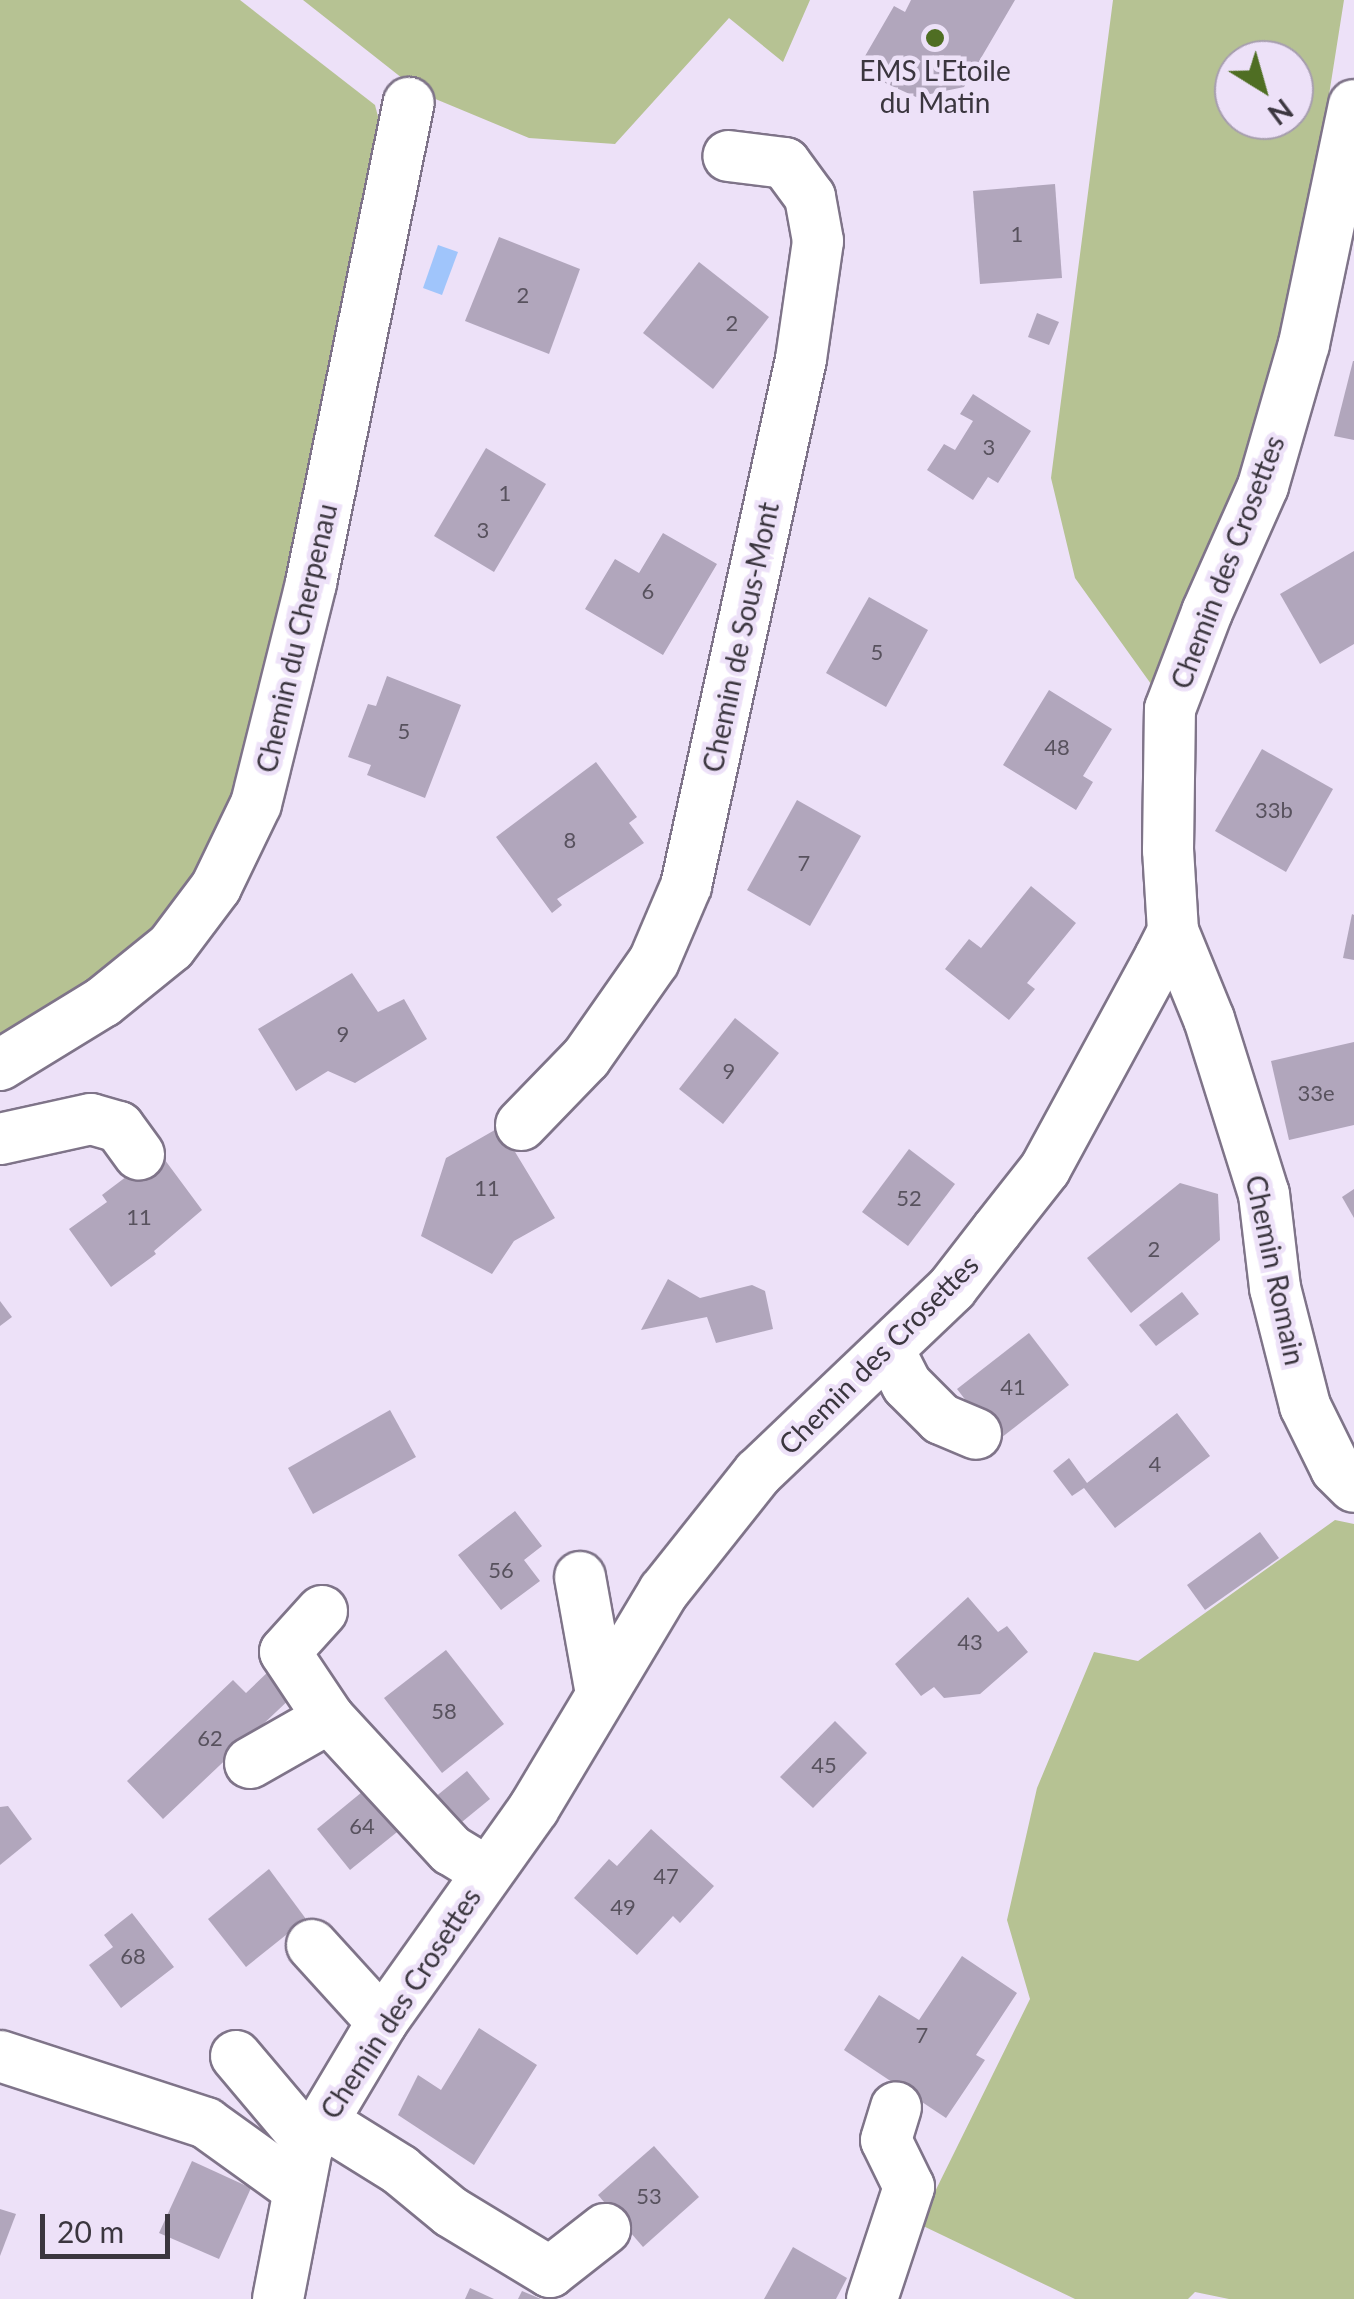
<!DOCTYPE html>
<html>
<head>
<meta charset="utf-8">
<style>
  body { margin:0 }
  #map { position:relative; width:1354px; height:2299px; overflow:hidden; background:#ede1f8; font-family:Lato,sans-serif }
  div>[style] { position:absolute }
  .green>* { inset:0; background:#b6c293 }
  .water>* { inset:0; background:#a0c5fb }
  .building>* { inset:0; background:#b1a6bc }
  .roads { filter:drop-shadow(2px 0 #7f7489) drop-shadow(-2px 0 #7f7489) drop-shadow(0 2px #7f7489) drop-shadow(0 -2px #7f7489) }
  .minor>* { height:50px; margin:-25px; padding:0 25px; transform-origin:25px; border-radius:25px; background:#fff }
  .dots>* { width:28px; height:28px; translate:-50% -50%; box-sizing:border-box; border:5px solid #ede1f8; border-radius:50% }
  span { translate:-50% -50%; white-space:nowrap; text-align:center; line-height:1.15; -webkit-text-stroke:9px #ede1f8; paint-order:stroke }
  .number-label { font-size:22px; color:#58525e }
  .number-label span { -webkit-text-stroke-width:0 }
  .poi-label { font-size:28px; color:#3b363f }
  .street-label { font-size:28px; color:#3b363f }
  .north { position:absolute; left:1214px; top:40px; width:100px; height:100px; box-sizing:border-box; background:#ede1f8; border:2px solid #a69dae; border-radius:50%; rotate:143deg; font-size:28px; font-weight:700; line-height:40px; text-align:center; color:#3b363f }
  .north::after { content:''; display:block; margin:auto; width:35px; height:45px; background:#4f6e23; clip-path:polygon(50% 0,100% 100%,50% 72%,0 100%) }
  .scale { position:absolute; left:40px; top:2214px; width:130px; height:45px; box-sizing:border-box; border:5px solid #3b363f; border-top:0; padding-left:12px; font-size:30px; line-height:35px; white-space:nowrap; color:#3b363f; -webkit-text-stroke:8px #ede1f8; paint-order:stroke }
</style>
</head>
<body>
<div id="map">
  <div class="green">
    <div style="clip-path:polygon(0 0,240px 0,375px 105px,384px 140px,340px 367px,220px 849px,123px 968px,0 1046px)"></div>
    <div style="clip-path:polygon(303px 0,810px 0,783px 62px,729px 18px,615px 144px,529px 138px,421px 93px)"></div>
    <div style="clip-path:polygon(evenodd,1113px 0,1344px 0,1314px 190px,1246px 483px,1151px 684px,1075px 578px,1051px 478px,1113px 0,1234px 60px,1294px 60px,1294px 120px,1234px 120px,1234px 60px)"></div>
    <div style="clip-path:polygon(1335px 1520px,1354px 1524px,1354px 2299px,1229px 2299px,1195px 2292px,1188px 2299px,1075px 2299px,919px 2224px,1030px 1999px,1007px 1920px,1037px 1788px,1094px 1652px,1138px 1661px)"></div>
  </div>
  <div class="water">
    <div style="clip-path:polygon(438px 245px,458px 252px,442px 295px,423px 288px)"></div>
  </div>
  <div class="building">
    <div style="clip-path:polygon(911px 0,1015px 0,964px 87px,916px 97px,868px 75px,871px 69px,861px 63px,894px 6px,905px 12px)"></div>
    <div style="clip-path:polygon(1055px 184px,1062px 278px,980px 284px,973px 191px)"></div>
    <div style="clip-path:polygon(499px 237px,580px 269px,549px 354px,465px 321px)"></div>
    <div style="clip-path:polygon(699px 262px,769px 317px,713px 389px,643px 333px)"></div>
    <div style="clip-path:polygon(1037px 313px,1059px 322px,1049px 345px,1028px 337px)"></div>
    <div style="clip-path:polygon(1353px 361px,1354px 361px,1354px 440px,1334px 436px)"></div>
    <div style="clip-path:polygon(973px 394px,1031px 431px,998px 483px,988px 477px,973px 500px,927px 470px,944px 444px,955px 450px,973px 421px,960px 414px)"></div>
    <div style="clip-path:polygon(486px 448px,546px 484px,494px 572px,434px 536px)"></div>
    <div style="clip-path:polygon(663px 533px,717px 564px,663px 655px,585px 609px,615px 559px,639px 573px)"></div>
    <div style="clip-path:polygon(1354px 551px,1354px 644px,1320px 664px,1280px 594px)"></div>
    <div style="clip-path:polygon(869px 597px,928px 630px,886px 707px,826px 673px)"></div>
    <div style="clip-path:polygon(387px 676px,461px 705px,425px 798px,367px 775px,371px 765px,348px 757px,368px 704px,376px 706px)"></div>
    <div style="clip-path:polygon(1049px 690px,1112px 729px,1083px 776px,1093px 782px,1076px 810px,1003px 765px)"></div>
    <div style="clip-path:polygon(1262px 749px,1333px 789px,1286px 872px,1215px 831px)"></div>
    <div style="clip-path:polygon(596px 762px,637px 817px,629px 823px,644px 843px,557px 899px,562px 905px,552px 913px,496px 837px)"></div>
    <div style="clip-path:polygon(797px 800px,861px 836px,810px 926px,747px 890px)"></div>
    <div style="clip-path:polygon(1031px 886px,1076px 923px,1027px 983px,1035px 989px,1009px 1020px,945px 969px,969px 939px,981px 948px)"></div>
    <div style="clip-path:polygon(1352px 914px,1354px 915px,1354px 960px,1343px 958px)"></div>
    <div style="clip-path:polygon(352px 973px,378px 1012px,404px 999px,427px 1039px,355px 1083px,328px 1071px,296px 1091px,258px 1029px)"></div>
    <div style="clip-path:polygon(735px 1018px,779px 1053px,723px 1124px,679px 1089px)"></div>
    <div style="clip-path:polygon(1354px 1042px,1354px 1125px,1289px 1140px,1271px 1061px)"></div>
    <div style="clip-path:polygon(500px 1127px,555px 1218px,514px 1241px,492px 1274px,421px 1236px,446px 1158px)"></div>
    <div style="clip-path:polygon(909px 1149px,955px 1184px,908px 1246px,862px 1212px)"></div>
    <div style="clip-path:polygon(159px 1152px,202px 1210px,154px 1251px,156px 1254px,111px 1287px,69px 1229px,107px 1202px,102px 1195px)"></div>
    <div style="clip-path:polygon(1180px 1183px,1218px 1194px,1220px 1240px,1131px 1313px,1087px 1258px)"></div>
    <div style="clip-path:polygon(1354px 1189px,1354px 1218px,1342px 1197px)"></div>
    <div style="clip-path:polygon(668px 1279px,700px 1298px,752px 1285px,765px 1291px,773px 1329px,716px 1343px,707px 1317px,641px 1330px)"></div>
    <div style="clip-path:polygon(1182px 1292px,1199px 1314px,1156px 1346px,1139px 1325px)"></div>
    <div style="clip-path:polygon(0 1301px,12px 1317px,0 1326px)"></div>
    <div style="clip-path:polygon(1029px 1333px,1069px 1385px,997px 1441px,957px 1389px)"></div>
    <div style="clip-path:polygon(390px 1410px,416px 1457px,313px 1514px,288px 1468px)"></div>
    <div style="clip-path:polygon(1177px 1413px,1210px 1456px,1115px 1528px,1084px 1488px,1072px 1496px,1053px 1471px,1069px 1458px,1087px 1483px)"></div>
    <div style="clip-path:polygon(515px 1511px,542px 1546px,524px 1560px,540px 1581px,501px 1610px,458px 1555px)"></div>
    <div style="clip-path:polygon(1260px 1532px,1279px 1558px,1205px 1610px,1187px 1585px)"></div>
    <div style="clip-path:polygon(968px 1597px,998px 1632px,1007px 1626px,1028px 1652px,980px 1694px,944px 1698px,934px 1687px,921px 1696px,895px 1664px)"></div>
    <div style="clip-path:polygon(446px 1650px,504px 1724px,442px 1773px,384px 1698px)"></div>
    <div style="clip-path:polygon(270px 1670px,294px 1695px,163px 1819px,127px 1781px,233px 1680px,246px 1693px)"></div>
    <div style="clip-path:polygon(835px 1721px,867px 1753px,813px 1808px,780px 1777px)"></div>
    <div style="clip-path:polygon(467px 1771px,490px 1799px,457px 1826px,434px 1798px)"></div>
    <div style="clip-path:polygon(373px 1783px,407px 1824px,350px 1870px,317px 1829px)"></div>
    <div style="clip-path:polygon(8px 1806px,32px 1839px,0 1865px,0 1807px)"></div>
    <div style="clip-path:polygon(651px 1829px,714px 1886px,680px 1923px,673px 1916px,637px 1955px,574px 1898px,609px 1859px,617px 1866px)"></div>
    <div style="clip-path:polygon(269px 1869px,306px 1919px,246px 1967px,208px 1919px)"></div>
    <div style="clip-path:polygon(132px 1913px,174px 1967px,121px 2008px,89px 1965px,113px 1947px,104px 1935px)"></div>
    <div style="clip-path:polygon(962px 1956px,1017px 1993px,976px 2055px,985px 2060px,946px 2118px,844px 2050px,879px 1995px,919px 2020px)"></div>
    <div style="clip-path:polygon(479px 2028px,537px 2065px,474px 2165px,398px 2115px,418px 2075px,441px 2090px)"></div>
    <div style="clip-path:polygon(654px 2146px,699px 2197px,643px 2247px,598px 2195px)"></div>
    <div style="clip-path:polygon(192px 2161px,251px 2188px,219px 2259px,159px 2233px)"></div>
    <div style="clip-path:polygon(0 2209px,16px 2214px,0 2256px)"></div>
    <div style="clip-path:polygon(793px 2247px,847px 2278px,836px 2299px,764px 2299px)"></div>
    <div style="clip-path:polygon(470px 2288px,494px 2299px,465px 2299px)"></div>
    <div style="clip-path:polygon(522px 2291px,541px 2299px,518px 2299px)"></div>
  </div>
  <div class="roads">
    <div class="minor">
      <div style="left:1173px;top:931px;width:95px;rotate:67.8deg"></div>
      <div style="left:1209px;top:1019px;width:183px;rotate:72.6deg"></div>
      <div style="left:1264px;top:1194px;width:95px;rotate:83.3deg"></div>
      <div style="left:1275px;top:1288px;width:122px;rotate:75.7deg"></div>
      <div style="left:1305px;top:1406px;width:70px;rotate:63.8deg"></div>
      <div style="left:1336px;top:1469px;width:25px;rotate:45deg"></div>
      <div style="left:0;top:1065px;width:121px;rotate:-31.5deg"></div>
      <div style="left:103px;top:1002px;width:87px;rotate:-39deg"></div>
      <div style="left:171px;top:947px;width:75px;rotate:-53.1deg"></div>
      <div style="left:216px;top:887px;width:92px;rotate:-64.3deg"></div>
      <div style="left:256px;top:804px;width:228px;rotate:-76deg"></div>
      <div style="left:311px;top:583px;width:490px;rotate:-78.5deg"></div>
      <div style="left:521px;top:1125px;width:93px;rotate:-45.9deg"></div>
      <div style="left:586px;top:1058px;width:118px;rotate:-55deg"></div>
      <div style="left:654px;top:961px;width:82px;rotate:-66.9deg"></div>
      <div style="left:686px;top:886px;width:539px;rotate:-77.69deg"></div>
      <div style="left:801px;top:359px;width:119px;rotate:-81.8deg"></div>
      <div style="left:818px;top:241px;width:45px;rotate:-100.3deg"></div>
      <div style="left:810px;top:197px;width:42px;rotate:-126.3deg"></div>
      <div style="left:785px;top:163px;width:57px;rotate:-173deg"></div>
      <div style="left:0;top:1139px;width:93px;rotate:-12.4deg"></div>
      <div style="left:91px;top:1119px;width:29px;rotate:16deg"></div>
      <div style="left:119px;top:1127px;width:34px;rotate:54deg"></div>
      <div style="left:889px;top:1350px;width:39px;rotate:63deg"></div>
      <div style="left:907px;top:1385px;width:48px;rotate:45deg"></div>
      <div style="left:941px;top:1419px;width:38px;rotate:23deg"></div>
      <div style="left:580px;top:1577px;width:119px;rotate:79.8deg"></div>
      <div style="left:322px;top:1611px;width:55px;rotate:132.1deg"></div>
      <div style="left:285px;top:1652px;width:79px;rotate:56.3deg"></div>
      <div style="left:329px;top:1718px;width:180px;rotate:47.3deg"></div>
      <div style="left:451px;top:1850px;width:42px;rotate:31.4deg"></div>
      <div style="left:250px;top:1763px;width:91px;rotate:-29.7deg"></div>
      <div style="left:312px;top:1945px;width:104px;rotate:47.7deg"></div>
      <div style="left:0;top:2056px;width:217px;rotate:18deg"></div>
      <div style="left:206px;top:2123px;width:113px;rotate:35.7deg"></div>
      <div style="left:236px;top:2056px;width:115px;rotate:49.9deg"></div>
      <div style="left:323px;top:2122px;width:91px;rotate:31.9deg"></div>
      <div style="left:400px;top:2170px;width:66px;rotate:39.5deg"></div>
      <div style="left:451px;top:2212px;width:116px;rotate:31.2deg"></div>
      <div style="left:550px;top:2272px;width:70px;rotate:-38deg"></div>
      <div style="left:278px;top:2299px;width:154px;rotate:-79.1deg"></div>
      <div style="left:307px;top:2148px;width:147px;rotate:-59.2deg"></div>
      <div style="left:382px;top:2022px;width:262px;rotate:-54.6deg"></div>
      <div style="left:534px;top:1808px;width:253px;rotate:-59.1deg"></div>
      <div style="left:664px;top:1591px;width:151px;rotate:-51.5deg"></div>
      <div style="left:758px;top:1473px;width:268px;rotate:-43.6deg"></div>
      <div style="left:952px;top:1288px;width:73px;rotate:-52.2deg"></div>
      <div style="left:997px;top:1230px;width:78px;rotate:-51.8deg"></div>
      <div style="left:1045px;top:1169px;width:241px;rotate:-61.5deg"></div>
      <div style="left:1160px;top:957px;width:29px;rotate:-63deg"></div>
      <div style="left:1173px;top:931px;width:81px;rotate:-93.5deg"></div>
      <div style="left:1168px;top:850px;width:141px;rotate:-89.2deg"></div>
      <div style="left:1170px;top:709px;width:104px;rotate:-69.1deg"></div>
      <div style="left:1207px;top:612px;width:138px;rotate:-66deg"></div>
      <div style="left:1263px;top:486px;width:148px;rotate:-73.9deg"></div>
      <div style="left:1304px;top:344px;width:244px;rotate:-78.2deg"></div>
      <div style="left:872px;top:2299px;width:118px;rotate:-71.7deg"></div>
      <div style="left:909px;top:2187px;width:52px;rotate:-116.1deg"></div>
      <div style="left:886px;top:2140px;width:34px;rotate:-73deg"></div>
    </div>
  </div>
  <div class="dots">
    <div style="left:935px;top:38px;background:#4f6e23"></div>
  </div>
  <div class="number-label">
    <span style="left:1017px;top:234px">1</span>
    <span style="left:523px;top:295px">2</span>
    <span style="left:732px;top:323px">2</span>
    <span style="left:989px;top:447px">3</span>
    <span style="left:505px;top:493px">1</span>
    <span style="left:483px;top:530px">3</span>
    <span style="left:648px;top:591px">6</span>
    <span style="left:877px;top:652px">5</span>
    <span style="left:404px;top:731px">5</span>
    <span style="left:1057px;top:747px">48</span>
    <span style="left:1274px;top:810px">33b</span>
    <span style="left:570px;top:840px">8</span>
    <span style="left:804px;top:863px">7</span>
    <span style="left:343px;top:1034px">9</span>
    <span style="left:729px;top:1071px">9</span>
    <span style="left:1316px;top:1093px">33e</span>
    <span style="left:487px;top:1188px">11</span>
    <span style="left:909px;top:1198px">52</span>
    <span style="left:139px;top:1217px">11</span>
    <span style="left:1154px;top:1249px">2</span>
    <span style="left:1013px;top:1387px">41</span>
    <span style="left:1155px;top:1464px">4</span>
    <span style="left:501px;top:1570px">56</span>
    <span style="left:970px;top:1642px">43</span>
    <span style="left:444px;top:1711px">58</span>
    <span style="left:210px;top:1738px">62</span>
    <span style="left:824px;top:1765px">45</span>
    <span style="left:362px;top:1826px">64</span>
    <span style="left:666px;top:1876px">47</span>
    <span style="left:623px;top:1907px">49</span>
    <span style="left:133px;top:1956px">68</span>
    <span style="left:922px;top:2035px">7</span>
    <span style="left:649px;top:2196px">53</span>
  </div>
  <div class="poi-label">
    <span style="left:935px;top:86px">EMS L'Etoile<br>du Matin</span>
  </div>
  <div class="street-label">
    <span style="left:1227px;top:562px;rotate:-69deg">Chemin des Crosettes</span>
    <span style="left:740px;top:637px;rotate:-78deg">Chemin de Sous-Mont</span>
    <span style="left:296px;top:638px;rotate:-77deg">Chemin du Cherpenau</span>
    <span style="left:1276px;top:1270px;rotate:78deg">Chemin Romain</span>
    <span style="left:878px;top:1354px;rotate:-45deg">Chemin des Crosettes</span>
    <span style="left:400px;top:2003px;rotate:-57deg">Chemin des Crosettes</span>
  </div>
  <div class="north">N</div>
  <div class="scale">20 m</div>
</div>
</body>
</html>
